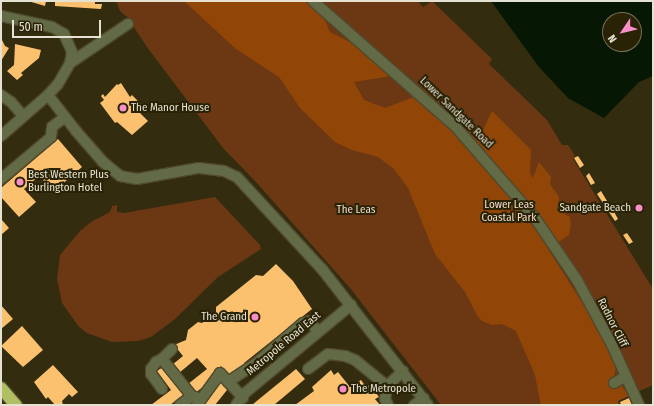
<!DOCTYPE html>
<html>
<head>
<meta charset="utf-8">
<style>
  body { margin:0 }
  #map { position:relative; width:654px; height:406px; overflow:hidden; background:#332c0f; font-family:"Fira Sans Condensed",sans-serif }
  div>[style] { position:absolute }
  .green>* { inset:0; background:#6b3813 }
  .forest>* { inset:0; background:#914607 }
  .water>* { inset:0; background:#061703 }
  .building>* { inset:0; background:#fcc16f }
  .roads { filter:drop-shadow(1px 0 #50492e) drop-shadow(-1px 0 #50492e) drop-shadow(0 1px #50492e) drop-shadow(0 -1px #50492e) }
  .minor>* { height:10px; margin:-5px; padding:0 5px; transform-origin:5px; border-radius:5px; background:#636a46 }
  .highway>* { height:12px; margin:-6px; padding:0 6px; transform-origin:6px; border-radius:6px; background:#afbf62 }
  .dots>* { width:11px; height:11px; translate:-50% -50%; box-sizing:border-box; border:2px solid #292205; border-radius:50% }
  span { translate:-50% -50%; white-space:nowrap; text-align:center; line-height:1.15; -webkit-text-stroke:4px #292205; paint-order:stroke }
  .poi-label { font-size:11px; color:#e6e2d2 }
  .left { translate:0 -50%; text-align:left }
  .right { translate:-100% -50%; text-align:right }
  .street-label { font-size:11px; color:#e6e2d2 }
  .park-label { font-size:11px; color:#f1dbce }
  .frame { position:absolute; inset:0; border:2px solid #e6e2d2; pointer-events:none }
  .north { position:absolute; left:602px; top:12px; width:40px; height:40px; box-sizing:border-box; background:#292205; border:1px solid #756f57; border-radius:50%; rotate:235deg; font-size:11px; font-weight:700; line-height:16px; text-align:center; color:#e6e2d2 }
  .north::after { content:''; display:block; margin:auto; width:14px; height:18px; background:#f98fc9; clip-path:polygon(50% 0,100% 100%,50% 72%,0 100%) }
  .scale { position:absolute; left:12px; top:20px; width:89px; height:18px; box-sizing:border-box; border:2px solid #e6e2d2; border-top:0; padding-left:5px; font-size:12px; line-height:14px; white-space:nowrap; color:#e6e2d2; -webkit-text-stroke:3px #292205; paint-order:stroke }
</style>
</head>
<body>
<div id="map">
  <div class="green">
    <div style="clip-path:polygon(116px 1px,418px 1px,423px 7px,432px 1px,492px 59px,489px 64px,547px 120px,562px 145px,568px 145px,575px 156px,573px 159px,653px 289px,653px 385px,608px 405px,441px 405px,350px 288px,256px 182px,223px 148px,147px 47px,133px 26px,134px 23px,120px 11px)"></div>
    <div style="clip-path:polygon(215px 197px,260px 245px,261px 249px,218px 277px,175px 319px,151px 337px,138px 341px,112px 342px,87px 333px,79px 327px,62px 303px,57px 279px,60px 255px,80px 231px,91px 222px,110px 212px,112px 206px,117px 205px,117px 212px,124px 213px)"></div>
  </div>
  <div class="forest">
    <div style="clip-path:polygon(184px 1px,306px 1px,322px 13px,330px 32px,360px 47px,391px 76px,354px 82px,364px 100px,385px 108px,416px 96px,443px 123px,482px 132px,492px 111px,531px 150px,530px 173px,533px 178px,539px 162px,551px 177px,550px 184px,559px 197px,557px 210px,570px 217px,571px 224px,569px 235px,548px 249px,602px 334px,616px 368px,614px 375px,629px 396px,618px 401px,619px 405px,541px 405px,535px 375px,516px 331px,502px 324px,492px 325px,482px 321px,478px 317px,465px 292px,435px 254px,408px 188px,394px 169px,378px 157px,352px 150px,335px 142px,300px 108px,279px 77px,236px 49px)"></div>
  </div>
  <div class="water">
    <div style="clip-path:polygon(evenodd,491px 1px,653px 1px,653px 76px,639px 82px,604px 118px,568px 98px,539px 67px,491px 1px,610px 20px,634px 20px,634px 44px,610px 44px,610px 20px)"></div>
  </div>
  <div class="building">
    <div style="clip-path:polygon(28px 1px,46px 1px,45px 6px)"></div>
    <div style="clip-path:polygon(55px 1px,95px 1px,95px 4px,102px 4px,101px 9px,55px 6px)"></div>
    <div style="clip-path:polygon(1px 38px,5px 46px,9px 48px,1px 61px)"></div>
    <div style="clip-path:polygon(15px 44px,41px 50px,39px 58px,21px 73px,23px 75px,17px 80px,7px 71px,14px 65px)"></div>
    <div style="clip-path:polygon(121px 83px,130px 97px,132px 95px,141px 104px,139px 106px,143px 110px,140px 113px,148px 121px,132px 135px,117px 122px,115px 123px,100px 103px,104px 100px,101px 96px,103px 94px,105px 97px,117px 84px,118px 85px)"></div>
    <div style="clip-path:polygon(58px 139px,82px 167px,53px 192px,39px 176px,24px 189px,36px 202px,19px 217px,1px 197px,1px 188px)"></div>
    <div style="clip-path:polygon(578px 156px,584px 165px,580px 168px,574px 158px)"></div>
    <div style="clip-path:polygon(589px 173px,595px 183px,591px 185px,586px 176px)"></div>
    <div style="clip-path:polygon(601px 191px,607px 201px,603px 203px,597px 194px)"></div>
    <div style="clip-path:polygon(613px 210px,618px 219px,615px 221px,609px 212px)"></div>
    <div style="clip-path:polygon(1px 219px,9px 228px,1px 235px)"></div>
    <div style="clip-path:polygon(627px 233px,633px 242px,629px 244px,623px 235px)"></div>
    <div style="clip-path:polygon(276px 264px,293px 281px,312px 309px,244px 363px,247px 367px,231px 379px,221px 366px,213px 373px,216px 377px,195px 393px,188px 384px,207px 369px,197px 358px,179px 373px,172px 365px,183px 356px,174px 345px,186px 340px,188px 330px,198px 322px,202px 323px,216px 312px,216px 307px,256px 275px,263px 276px)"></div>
    <div style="clip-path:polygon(1px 305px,13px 319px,1px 329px)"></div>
    <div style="clip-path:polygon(22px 326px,43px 350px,23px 367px,1px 346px)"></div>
    <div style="clip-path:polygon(53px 365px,78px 392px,72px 397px,69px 394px,62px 401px,63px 405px,55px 405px,48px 397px,46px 399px,34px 382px)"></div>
    <div style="clip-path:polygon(166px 365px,187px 392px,170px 405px,151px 405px,171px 390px,157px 371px)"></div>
    <div style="clip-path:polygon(296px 369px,305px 379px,274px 405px,252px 405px)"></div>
    <div style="clip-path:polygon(331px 370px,334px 375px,338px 372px,350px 387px,361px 380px,366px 387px,370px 385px,379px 397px,375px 399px,380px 405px,295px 405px,314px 391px,312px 387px)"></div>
    <div style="clip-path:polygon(221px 382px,227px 390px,215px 405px,202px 405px)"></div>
    <div style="clip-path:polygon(629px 398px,632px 405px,621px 405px,620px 402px)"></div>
  </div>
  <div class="roads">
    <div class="minor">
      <div style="left:313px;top:1px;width:189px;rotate:41.4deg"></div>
      <div style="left:455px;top:126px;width:122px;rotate:49deg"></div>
      <div style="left:535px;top:218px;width:75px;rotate:55.9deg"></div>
      <div style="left:577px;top:280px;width:74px;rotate:61.7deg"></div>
      <div style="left:612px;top:345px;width:66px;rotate:65.8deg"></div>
      <div style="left:1px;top:16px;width:52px;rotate:12.2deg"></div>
      <div style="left:52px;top:27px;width:14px;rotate:30deg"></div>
      <div style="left:64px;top:34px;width:20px;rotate:66deg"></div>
      <div style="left:72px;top:52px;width:11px;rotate:100deg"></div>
      <div style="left:1px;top:95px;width:12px;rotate:35deg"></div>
      <div style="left:11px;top:102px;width:18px;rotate:49deg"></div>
      <div style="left:48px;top:95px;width:46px;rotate:52.1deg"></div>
      <div style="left:76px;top:131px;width:41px;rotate:48.9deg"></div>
      <div style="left:103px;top:162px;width:22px;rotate:39deg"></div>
      <div style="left:120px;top:176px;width:17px;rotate:10deg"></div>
      <div style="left:137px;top:179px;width:63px;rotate:-10.1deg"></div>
      <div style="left:199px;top:168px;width:25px;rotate:7deg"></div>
      <div style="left:224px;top:171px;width:14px;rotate:25deg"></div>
      <div style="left:237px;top:177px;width:125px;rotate:47.3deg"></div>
      <div style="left:322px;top:269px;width:172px;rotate:52.1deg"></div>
      <div style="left:1px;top:136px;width:62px;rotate:-41.1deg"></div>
      <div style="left:48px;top:95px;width:15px;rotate:-48deg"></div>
      <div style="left:58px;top:84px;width:24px;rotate:-60deg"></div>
      <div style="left:70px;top:63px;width:70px;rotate:-33.9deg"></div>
      <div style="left:1px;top:179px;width:65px;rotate:-40deg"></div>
      <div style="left:51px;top:137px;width:10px;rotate:-84deg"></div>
      <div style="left:52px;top:127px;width:16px;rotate:-38deg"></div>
      <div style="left:162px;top:359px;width:14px;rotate:-45deg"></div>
      <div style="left:308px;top:369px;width:25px;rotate:-37deg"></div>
      <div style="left:328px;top:354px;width:17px;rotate:7deg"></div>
      <div style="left:345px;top:356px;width:11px;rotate:22deg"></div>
      <div style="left:355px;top:360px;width:41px;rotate:39.1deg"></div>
      <div style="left:228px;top:382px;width:32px;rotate:-34deg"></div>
      <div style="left:255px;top:364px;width:63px;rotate:-40.5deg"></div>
      <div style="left:303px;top:323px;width:6px;rotate:-18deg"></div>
      <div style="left:309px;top:321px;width:13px;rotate:48deg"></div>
      <div style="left:614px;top:383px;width:13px;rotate:-29deg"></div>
      <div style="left:162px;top:389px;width:19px;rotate:-126deg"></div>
      <div style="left:151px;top:374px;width:5px;rotate:-90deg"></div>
      <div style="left:151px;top:369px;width:9px;rotate:-54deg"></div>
      <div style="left:156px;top:362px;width:7px;rotate:-27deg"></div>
      <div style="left:162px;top:359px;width:48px;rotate:51deg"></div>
      <div style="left:180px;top:405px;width:15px;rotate:-37deg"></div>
      <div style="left:192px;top:396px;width:6px;rotate:18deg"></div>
      <div style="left:197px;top:405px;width:39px;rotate:-54deg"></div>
      <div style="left:220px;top:373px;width:34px;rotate:47deg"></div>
      <div style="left:236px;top:405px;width:15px;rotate:-53deg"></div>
      <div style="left:245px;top:393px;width:138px;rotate:-39.7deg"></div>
      <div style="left:388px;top:405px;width:7px;rotate:-117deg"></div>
      <div style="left:385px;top:399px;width:13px;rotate:-81deg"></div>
      <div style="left:387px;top:386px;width:22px;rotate:-43deg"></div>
      <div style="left:414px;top:405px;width:12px;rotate:-35deg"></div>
    </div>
    <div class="highway">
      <div style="left:1px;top:388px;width:23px;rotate:49deg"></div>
    </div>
  </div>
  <div class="dots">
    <div style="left:123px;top:108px;background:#f98fc9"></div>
    <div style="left:20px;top:182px;background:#f98fc9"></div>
    <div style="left:639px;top:208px;background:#f98fc9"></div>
    <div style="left:255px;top:317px;background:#f98fc9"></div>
    <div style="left:343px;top:389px;background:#f98fc9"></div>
  </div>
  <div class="poi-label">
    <span class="left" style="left:131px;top:108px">The Manor House</span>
    <span class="left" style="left:28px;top:182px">Best Western Plus<br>Burlington Hotel</span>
    <span class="right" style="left:631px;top:208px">Sandgate Beach</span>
    <span class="right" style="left:247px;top:317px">The Grand</span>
    <span class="left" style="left:351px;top:389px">The Metropole</span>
  </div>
  <div class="street-label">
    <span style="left:456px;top:113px;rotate:44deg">Lower Sandgate Road</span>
    <span style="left:612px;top:323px;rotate:63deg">Radnor Cliff</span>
    <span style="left:284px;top:344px;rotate:-40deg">Metropole Road East</span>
  </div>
  <div class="park-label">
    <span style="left:509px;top:212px">Lower Leas<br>Coastal Park</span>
    <span style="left:356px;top:210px">The Leas</span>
  </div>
  <div class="frame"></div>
  <div class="north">N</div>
  <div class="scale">50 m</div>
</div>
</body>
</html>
